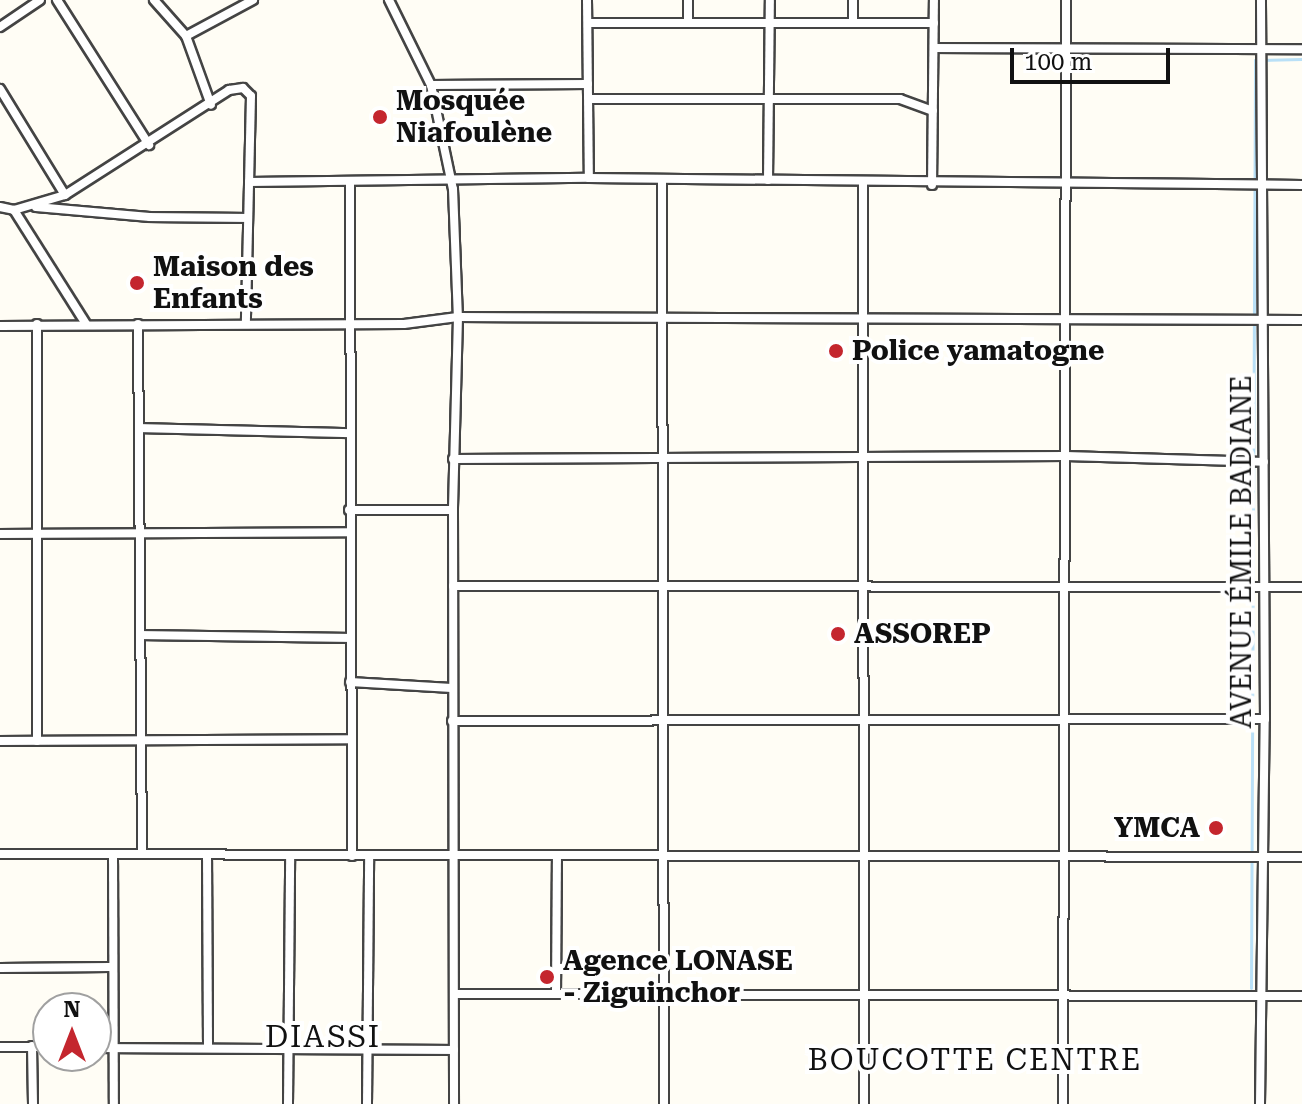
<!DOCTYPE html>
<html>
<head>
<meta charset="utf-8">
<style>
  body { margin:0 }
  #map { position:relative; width:1302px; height:1104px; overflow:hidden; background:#fffdf5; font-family:"Roboto Serif",serif }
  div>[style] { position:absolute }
  .stream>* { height:3px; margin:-1.5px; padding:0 1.5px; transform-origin:1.5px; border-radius:1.5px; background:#b9e0f7 }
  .roads { filter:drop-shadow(2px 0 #444) drop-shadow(-2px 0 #444) drop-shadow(0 2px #444) drop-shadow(0 -2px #444) }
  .minor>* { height:8px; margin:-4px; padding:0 4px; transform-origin:4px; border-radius:4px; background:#fff }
  .dots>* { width:22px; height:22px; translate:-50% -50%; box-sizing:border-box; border:4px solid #fff; border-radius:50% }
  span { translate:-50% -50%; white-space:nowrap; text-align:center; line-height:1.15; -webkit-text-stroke:8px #fff; paint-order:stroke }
  .poi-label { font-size:28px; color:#111; font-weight:700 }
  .left { translate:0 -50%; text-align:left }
  .right { translate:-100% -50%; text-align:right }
  .street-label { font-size:28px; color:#111 }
  .neighbourhood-label { font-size:30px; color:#111; letter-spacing:2px }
  .north { position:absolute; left:32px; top:992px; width:80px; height:80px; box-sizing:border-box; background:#fff; border:2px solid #a0a0a0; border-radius:50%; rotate:0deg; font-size:22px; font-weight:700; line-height:32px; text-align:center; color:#111 }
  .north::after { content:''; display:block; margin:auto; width:28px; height:36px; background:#c4262e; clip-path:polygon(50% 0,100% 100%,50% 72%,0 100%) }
  .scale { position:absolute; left:1010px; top:48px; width:160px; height:36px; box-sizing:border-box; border:4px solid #111; border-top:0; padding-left:10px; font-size:24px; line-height:28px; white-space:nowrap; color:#111; -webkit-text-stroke:6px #fff; paint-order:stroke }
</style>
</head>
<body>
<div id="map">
  <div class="stream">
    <div style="left:1251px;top:988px;width:928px;rotate:-89.75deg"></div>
    <div style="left:1255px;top:60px;width:47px;rotate:-1.2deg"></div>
  </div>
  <div class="roads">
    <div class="minor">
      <div style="left:57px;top:0;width:172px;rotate:57.6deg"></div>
      <div style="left:154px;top:0;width:48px;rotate:48.4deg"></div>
      <div style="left:186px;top:36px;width:73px;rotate:70.1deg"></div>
      <div style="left:389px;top:0;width:95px;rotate:63.7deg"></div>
      <div style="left:431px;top:85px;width:106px;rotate:78.1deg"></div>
      <div style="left:453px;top:189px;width:128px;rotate:87.8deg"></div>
      <div style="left:458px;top:317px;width:193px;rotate:91.5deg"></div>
      <div style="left:453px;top:510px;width:594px;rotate:89.9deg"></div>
      <div style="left:587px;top:0;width:178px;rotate:89.4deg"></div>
      <div style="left:688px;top:0;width:21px;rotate:90deg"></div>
      <div style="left:853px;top:22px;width:22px;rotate:-90deg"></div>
      <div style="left:588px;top:23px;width:346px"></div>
      <div style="left:0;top:27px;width:48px;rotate:-34deg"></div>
      <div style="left:186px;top:36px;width:76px;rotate:-28.2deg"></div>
      <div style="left:934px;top:48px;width:368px;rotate:0.2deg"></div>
      <div style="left:431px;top:85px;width:157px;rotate:-0.4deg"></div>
      <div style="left:0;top:89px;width:124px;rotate:58.5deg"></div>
      <div style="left:589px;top:99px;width:311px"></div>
      <div style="left:900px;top:99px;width:35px;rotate:20deg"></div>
      <div style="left:768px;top:180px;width:180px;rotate:-89.4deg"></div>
      <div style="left:662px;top:181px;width:923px;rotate:89.88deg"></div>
      <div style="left:249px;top:182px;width:340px;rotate:-0.7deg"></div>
      <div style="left:589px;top:178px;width:713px;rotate:0.56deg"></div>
      <div style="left:350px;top:182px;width:674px;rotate:89.83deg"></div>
      <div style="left:863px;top:184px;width:920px;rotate:89.94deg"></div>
      <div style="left:932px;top:185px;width:185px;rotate:-89.4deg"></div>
      <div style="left:0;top:207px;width:14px;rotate:12deg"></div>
      <div style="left:14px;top:210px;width:53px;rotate:-16.4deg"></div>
      <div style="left:65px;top:195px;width:195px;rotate:-32.6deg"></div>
      <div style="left:229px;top:90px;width:14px;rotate:-8deg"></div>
      <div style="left:243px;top:88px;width:11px;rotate:45deg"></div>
      <div style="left:251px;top:96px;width:226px;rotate:91.3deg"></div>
      <div style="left:36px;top:207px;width:114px;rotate:5deg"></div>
      <div style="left:150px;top:217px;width:97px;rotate:0.6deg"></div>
      <div style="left:14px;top:210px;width:135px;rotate:57.7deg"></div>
      <div style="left:37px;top:324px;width:417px;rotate:90deg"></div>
      <div style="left:138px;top:324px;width:529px;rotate:89.57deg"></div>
      <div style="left:0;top:326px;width:404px;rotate:-0.3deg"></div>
      <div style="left:404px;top:324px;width:54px;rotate:-7.4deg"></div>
      <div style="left:458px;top:317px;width:844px;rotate:0.2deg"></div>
      <div style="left:141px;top:428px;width:208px;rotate:1.4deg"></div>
      <div style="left:453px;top:459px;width:613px;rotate:-0.28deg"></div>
      <div style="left:1066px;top:456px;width:198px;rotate:1.7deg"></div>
      <div style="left:349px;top:510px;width:104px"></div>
      <div style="left:0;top:534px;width:349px;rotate:-0.3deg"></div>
      <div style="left:453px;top:586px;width:849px;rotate:0.07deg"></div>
      <div style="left:142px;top:635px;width:207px;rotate:0.8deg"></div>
      <div style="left:350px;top:682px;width:102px;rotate:3.4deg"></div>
      <div style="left:452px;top:721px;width:813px;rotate:-0.14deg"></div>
      <div style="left:0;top:741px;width:350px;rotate:-0.3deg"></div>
      <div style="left:0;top:854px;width:1302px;rotate:0.13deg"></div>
      <div style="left:113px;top:854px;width:250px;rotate:89.8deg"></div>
      <div style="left:207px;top:854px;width:192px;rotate:89.7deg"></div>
      <div style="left:0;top:968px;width:110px;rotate:-0.5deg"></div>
      <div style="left:454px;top:994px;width:848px;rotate:0.14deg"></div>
      <div style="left:556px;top:994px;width:138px;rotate:-89.6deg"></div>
      <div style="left:32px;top:1046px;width:58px;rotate:89deg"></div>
      <div style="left:0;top:1047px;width:48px"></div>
      <div style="left:96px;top:1048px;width:358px;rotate:0.3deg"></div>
      <div style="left:288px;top:1104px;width:248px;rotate:-89.5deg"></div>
      <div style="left:367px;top:1104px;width:248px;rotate:-89.5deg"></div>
      <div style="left:1063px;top:1104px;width:1104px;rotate:-89.84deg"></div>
      <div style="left:1260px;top:1104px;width:385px;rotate:-89.3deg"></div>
      <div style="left:1265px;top:719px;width:719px;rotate:-90.32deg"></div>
    </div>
  </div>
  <div class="dots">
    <div style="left:380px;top:117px;background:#c4262e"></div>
    <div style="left:137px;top:283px;background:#c4262e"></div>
    <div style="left:836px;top:351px;background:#c4262e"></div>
    <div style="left:838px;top:634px;background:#c4262e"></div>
    <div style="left:1216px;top:828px;background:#c4262e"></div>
    <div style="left:547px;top:977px;background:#c4262e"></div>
  </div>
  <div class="poi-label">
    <span class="left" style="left:396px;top:117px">Mosquée<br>Niafoulène</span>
    <span class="left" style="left:153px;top:283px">Maison des<br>Enfants</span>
    <span class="left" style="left:852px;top:351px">Police yamatogne</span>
    <span class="left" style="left:854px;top:634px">ASSOREP</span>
    <span class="right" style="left:1200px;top:828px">YMCA</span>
    <span class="left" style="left:563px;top:977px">Agence LONASE<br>- Ziguinchor</span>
  </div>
  <div class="street-label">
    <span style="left:1242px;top:552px;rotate:-90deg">AVENUE ÉMILE BADIANE</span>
  </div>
  <div class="neighbourhood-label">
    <span style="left:323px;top:1037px">DIASSI</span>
    <span style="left:975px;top:1060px">BOUCOTTE CENTRE</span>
  </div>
  <div class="north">N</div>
  <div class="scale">100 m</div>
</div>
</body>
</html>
